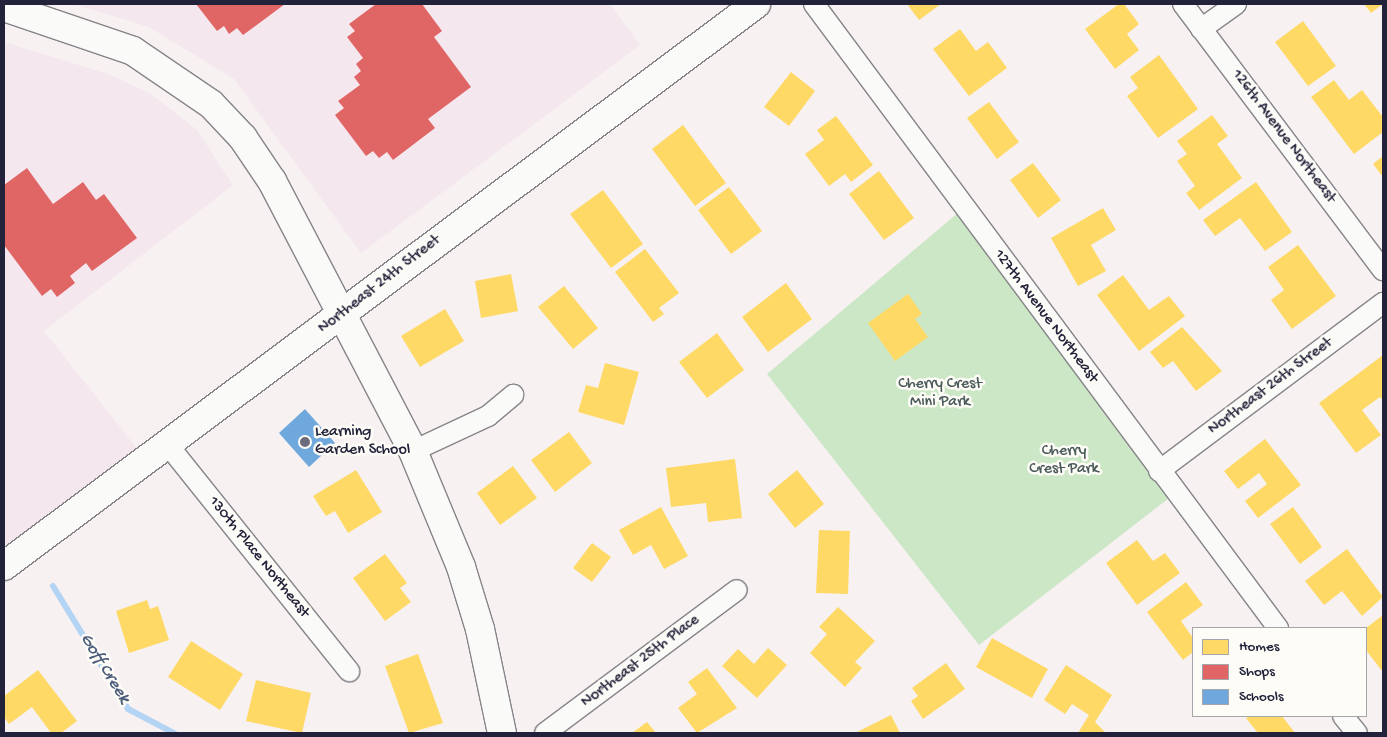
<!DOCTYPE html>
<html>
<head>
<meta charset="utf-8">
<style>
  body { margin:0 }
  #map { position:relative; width:1387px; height:737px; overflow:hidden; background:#f7f1f2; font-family:"Gochi Hand",sans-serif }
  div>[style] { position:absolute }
  .built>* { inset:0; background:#f5e7ee }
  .green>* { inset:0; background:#cce7c5 }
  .homes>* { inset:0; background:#ffd966 }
  .shops>* { inset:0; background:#e06666 }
  .schools>* { inset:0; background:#6fa8dc }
  .stream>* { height:6px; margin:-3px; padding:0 3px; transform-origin:3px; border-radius:3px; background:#b3d4f3 }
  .roads { filter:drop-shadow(1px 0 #868489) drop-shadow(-1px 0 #868489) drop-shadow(0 1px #868489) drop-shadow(0 -1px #868489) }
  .street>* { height:20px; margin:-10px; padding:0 10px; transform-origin:10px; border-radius:10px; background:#fafaf8 }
  .secondary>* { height:28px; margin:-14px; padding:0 14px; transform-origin:14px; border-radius:14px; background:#fafaf8 }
  .dots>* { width:14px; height:14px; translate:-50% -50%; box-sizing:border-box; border:2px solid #fdfcf7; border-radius:50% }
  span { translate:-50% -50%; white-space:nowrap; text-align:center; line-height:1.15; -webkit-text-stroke:5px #fdfcf7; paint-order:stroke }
  .street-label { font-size:16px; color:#22223b }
  .park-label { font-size:16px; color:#4a5a5a }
  .poi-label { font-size:16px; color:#22223b }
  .left { translate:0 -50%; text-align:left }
  .water-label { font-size:18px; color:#4b5c7b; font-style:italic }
  .frame { position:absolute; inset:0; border:5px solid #22223b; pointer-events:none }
  .legend { position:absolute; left:1192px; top:627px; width:175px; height:90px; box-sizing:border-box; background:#fdfcf7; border:1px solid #a5a5ac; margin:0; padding:6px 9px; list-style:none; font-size:15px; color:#22223b }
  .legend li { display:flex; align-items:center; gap:10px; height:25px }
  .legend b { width:25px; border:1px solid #a5a5ac }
</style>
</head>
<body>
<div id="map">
  <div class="built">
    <div style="clip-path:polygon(73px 4px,610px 4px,640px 45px,361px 253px,234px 79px,149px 27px)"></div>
    <div style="clip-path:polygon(4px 42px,111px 75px,151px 94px,197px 130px,233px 185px,44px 331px,139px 451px,4px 551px)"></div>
  </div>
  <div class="green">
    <div style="clip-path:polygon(959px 212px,1173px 495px,979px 645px,767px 374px)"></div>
  </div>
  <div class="homes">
    <div style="clip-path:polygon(907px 4px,941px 4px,919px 20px)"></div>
    <div style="clip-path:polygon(1119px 4px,1124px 4px,1139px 24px,1127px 34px,1139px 50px,1115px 69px,1085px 29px)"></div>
    <div style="clip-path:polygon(1364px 4px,1383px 4px,1371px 13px)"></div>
    <div style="clip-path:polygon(1303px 21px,1336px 66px,1308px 86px,1275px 42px)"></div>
    <div style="clip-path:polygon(960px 29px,976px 51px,988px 42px,1007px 68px,969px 96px,933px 49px)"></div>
    <div style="clip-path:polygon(1159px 55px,1198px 109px,1158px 138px,1127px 96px,1138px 88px,1130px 77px)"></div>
    <div style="clip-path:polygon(791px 72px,815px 91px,789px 126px,764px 107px)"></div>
    <div style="clip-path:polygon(1334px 80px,1349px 100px,1362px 90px,1383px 117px,1383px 132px,1354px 154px,1311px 97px)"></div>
    <div style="clip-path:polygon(989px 102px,1019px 142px,997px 159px,967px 118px)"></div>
    <div style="clip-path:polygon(1212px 115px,1228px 136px,1217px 144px,1242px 178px,1199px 210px,1186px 193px,1195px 186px,1177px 161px,1187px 154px,1177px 141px)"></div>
    <div style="clip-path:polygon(836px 116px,873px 165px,851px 182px,845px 174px,829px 186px,805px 154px,824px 140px,817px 130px)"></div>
    <div style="clip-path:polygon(683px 125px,726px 183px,695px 206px,652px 149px)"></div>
    <div style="clip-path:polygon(1383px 156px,1383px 177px,1373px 164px)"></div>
    <div style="clip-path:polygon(1033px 163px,1061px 200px,1038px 218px,1010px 180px)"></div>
    <div style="clip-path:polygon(879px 171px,914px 218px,884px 240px,849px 194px)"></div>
    <div style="clip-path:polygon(1256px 182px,1292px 232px,1265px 251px,1240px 218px,1215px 236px,1203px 220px)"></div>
    <div style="clip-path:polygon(729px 187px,762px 231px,731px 254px,698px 210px)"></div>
    <div style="clip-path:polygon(603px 190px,643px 244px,611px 268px,570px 214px)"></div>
    <div style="clip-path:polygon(1103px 208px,1116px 230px,1091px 245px,1106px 271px,1078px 286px,1051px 238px)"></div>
    <div style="clip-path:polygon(1298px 245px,1336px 296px,1292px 329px,1271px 300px,1284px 290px,1268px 267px)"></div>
    <div style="clip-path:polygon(645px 249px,679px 293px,659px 308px,664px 314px,653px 322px,615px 272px)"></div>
    <div style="clip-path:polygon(511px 274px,518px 311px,481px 318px,475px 281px)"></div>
    <div style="clip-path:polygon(1123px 275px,1149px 310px,1169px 296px,1185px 316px,1139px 351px,1097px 295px)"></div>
    <div style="clip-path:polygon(786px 283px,812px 319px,768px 352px,742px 317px)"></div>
    <div style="clip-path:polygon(564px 286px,598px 328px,573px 349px,538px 307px)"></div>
    <div style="clip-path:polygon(908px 294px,922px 314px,915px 319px,928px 337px,895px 361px,868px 323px)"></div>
    <div style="clip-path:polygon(445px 309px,464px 341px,420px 367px,401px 336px)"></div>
    <div style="clip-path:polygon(1182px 327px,1222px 371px,1196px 391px,1173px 361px,1163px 368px,1150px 352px)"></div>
    <div style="clip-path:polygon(717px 333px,744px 370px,707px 398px,679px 362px)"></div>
    <div style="clip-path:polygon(1383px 355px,1383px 401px,1380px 397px,1362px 410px,1381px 435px,1356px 453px,1319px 403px)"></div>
    <div style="clip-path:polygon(605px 363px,639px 372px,624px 425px,578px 412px,586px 385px,598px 388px)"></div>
    <div style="clip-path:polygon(569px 432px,592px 463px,555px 492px,531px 460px)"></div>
    <div style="clip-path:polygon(1265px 439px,1301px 485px,1258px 518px,1245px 501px,1267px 484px,1259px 473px,1238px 489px,1224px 471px)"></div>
    <div style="clip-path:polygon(735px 459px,742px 518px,708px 522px,706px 503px,671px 507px,666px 468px)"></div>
    <div style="clip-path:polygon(513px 466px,537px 498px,500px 525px,477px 493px)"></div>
    <div style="clip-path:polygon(356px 470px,382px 512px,348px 533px,335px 511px,326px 516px,313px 496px)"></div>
    <div style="clip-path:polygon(797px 470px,824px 504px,795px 528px,768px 494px)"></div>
    <div style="clip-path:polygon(661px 507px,688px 556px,664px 569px,651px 545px,633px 555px,619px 530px)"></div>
    <div style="clip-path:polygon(1293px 507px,1322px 547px,1300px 564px,1270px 524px)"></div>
    <div style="clip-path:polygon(819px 530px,850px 531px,848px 594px,816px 593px)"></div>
    <div style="clip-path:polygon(1137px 540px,1153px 561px,1165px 553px,1180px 573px,1137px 605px,1106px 563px)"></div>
    <div style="clip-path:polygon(592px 543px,611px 557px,592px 582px,573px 568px)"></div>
    <div style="clip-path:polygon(1347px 549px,1383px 597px,1362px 616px,1342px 591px,1324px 605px,1305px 581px)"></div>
    <div style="clip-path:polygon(385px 554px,407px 583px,400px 588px,411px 602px,385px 621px,353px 578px)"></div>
    <div style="clip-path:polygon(1186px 582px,1203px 605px,1181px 621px,1193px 638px,1193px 652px,1183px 660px,1147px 612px)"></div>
    <div style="clip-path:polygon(147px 600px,150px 609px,158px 606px,169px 640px,129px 653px,116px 611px)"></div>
    <div style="clip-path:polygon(838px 607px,875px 641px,855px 662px,862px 668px,845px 687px,810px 653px,827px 634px,819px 627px)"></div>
    <div style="clip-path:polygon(1383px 615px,1383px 671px,1382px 671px,1366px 650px,1366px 628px)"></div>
    <div style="clip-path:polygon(992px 638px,1048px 669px,1032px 698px,976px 667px)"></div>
    <div style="clip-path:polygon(191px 641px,243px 674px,220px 710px,168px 677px)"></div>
    <div style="clip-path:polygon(768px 648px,787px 665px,757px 698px,722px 666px,738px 649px,754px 664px)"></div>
    <div style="clip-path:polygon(418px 654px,443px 723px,409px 733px,385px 666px)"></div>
    <div style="clip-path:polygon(946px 663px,965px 689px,923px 719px,911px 701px,918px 696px,912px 688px)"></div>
    <div style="clip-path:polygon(1066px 665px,1112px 695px,1095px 722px,1106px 733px,1078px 733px,1089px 715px,1072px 704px,1065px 714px,1044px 700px)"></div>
    <div style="clip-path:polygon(707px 668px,737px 708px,697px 733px,678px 708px,697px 694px,688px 682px)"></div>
    <div style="clip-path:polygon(38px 670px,77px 721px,61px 733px,51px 733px,32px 707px,9px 724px,4px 717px,4px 696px)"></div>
    <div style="clip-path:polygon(256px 680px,311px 693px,302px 733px,246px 721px)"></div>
    <div style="clip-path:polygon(891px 715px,900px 733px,855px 733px)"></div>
    <div style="clip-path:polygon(1250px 716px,1282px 716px,1295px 733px,1258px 733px,1246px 718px)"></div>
    <div style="clip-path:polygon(647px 722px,656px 733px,632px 733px)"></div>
  </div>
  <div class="shops">
    <div style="clip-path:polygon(196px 4px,285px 4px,243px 35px,237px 28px,229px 34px,224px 26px,217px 31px)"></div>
    <div style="clip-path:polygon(376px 4px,422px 4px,442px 31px,434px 37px,471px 87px,428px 119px,435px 128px,393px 160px,387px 152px,379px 158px,373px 151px,366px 156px,335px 115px,344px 108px,338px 101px,360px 85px,354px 77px,361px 71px,356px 64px,363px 58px,347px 37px,355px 31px,349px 24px)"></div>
    <div style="clip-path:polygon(27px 168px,53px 204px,83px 182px,96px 200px,104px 194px,137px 238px,92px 271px,86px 263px,70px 276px,75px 283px,57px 297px,51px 289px,42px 296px,4px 245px,4px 185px)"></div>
  </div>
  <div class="schools">
    <div style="clip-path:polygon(305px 409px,335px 443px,309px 467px,279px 433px)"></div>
  </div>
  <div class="stream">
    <div style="left:53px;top:586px;width:144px;rotate:58.6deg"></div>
    <div style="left:128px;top:709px;width:52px;rotate:27.6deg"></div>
  </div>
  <div class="roads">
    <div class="street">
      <div style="left:814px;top:4px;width:778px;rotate:53.37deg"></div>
      <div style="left:1183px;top:4px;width:333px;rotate:53.1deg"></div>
      <div style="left:1201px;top:29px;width:43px;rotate:-35.5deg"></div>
      <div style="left:168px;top:445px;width:290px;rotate:51.3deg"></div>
      <div style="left:413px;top:451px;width:83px;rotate:-25deg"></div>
      <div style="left:488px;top:416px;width:33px;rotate:-40deg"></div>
      <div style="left:1159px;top:471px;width:280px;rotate:-36.9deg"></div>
      <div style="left:1343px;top:716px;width:22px;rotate:51deg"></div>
      <div style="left:545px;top:733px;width:239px;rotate:-36.7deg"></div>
    </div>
    <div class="secondary">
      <div style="left:4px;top:7px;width:136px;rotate:18.8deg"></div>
      <div style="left:133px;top:51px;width:94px;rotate:34.2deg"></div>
      <div style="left:211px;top:104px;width:47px;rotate:46.7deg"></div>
      <div style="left:243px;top:138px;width:52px;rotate:56deg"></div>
      <div style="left:272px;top:181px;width:305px;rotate:62.4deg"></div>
      <div style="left:413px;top:451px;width:126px;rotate:67.5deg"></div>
      <div style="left:461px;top:567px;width:65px;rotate:73deg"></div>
      <div style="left:480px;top:629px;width:106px;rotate:78.1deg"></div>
      <div style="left:4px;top:566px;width:939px;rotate:-36.77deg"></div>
    </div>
  </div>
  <div class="dots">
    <div style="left:305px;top:442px;background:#6d6a7b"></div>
  </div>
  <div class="street-label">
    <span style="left:1283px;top:137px;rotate:53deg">126th Avenue Northeast</span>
    <span style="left:380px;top:285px;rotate:-38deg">Northeast 24th Street</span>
    <span style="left:1045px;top:317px;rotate:53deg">127th Avenue Northeast</span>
    <span style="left:1271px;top:387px;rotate:-37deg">Northeast 26th Street</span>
    <span style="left:258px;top:558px;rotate:51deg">130th Place Northeast</span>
    <span style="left:641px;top:662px;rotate:-37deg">Northeast 25th Place</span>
  </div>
  <div class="park-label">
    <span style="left:940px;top:394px">Cherry Crest<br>Mini Park</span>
    <span style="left:1064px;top:461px">Cherry<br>Crest Park</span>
  </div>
  <div class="poi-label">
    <span class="left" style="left:315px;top:442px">Learning<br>Garden School</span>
  </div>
  <div class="water-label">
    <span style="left:104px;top:669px;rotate:58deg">Goff Creek</span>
  </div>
  <div class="frame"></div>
  <ul class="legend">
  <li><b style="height:14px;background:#ffd966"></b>Homes</li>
  <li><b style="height:14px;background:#e06666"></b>Shops</li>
  <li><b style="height:14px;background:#6fa8dc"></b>Schools</li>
  </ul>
</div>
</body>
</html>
